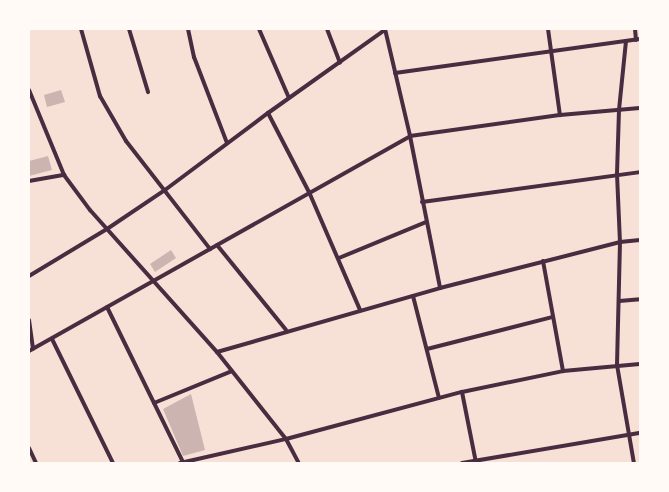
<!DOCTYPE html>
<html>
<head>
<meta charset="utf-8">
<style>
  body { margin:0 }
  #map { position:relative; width:669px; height:492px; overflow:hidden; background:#f7e1d7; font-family:"Archivo Narrow",sans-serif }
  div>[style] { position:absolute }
  .building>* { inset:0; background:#ccb4b1 }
  .minor>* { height:4px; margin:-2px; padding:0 2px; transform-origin:2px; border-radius:2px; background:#4a2c40 }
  span { translate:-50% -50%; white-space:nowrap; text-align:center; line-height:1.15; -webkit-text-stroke:3px #fffaf5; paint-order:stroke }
  .frame { position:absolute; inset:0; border:30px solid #fffaf5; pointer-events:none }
</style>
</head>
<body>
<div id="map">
  <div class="building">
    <div style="clip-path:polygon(61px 90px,65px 102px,47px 107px,44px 95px)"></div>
    <div style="clip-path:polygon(48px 156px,52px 170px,29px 176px,29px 161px)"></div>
    <div style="clip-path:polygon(171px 250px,176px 258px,155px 272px,150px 264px)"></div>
    <div style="clip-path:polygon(191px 394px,205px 450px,183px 456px,163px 409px)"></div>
  </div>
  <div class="minor">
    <div style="left:81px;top:29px;width:70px;rotate:74.2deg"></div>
    <div style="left:100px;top:96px;width:52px;rotate:60deg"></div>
    <div style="left:126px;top:141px;width:137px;rotate:52.1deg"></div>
    <div style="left:129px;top:29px;width:66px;rotate:73.2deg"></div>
    <div style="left:188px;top:29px;width:29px;rotate:78deg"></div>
    <div style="left:194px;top:57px;width:92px;rotate:69deg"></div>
    <div style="left:259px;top:29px;width:75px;rotate:66.5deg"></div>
    <div style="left:327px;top:29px;width:36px;rotate:69deg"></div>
    <div style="left:385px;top:29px;width:110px;rotate:76.8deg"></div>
    <div style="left:410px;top:136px;width:155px;rotate:78.8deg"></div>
    <div style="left:548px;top:29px;width:87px;rotate:82.1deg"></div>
    <div style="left:635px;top:29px;width:11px;rotate:85deg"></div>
    <div style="left:626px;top:41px;width:69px;rotate:95.8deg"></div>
    <div style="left:619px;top:110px;width:64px;rotate:91.8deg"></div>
    <div style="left:617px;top:174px;width:68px;rotate:87.5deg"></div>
    <div style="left:620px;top:242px;width:123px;rotate:91.4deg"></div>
    <div style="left:617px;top:365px;width:99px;rotate:80.2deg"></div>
    <div style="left:395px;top:73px;width:247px;rotate:-7.9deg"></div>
    <div style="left:29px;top:90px;width:92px;rotate:67.6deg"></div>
    <div style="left:64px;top:175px;width:44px;rotate:53.4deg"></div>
    <div style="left:90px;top:210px;width:191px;rotate:48.2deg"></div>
    <div style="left:217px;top:352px;width:111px;rotate:51.6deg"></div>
    <div style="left:286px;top:439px;width:27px;rotate:62deg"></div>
    <div style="left:268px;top:113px;width:89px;rotate:62.6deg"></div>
    <div style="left:309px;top:192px;width:129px;rotate:66.6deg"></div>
    <div style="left:29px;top:181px;width:36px;rotate:-10deg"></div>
    <div style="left:422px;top:202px;width:220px;rotate:-7.8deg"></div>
    <div style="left:217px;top:245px;width:109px;rotate:50.9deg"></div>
    <div style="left:339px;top:258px;width:94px;rotate:-22.5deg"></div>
    <div style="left:543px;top:261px;width:112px;rotate:79.7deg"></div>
    <div style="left:29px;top:276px;width:91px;rotate:-31.1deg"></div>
    <div style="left:107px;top:229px;width:70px;rotate:-33.9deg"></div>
    <div style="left:165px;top:190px;width:129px;rotate:-36.8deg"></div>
    <div style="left:268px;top:113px;width:143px;rotate:-35.4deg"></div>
    <div style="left:413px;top:296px;width:105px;rotate:75.7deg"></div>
    <div style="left:619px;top:301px;width:21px;rotate:-5deg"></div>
    <div style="left:107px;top:307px;width:173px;rotate:63.9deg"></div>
    <div style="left:29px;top:320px;width:29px;rotate:82deg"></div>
    <div style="left:52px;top:339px;width:138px;rotate:63.8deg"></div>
    <div style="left:427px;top:349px;width:130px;rotate:-14.3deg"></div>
    <div style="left:29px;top:351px;width:437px;rotate:-29.4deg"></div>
    <div style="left:410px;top:136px;width:151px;rotate:-8deg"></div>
    <div style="left:560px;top:115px;width:80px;rotate:-5deg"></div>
    <div style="left:217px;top:352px;width:232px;rotate:-16deg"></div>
    <div style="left:440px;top:288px;width:186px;rotate:-14.3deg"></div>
    <div style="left:620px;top:242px;width:20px;rotate:-6deg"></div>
    <div style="left:462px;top:392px;width:72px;rotate:78.8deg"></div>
    <div style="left:154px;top:403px;width:84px;rotate:-22.3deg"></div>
    <div style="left:29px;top:448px;width:17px;rotate:65deg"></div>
    <div style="left:180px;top:463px;width:109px;rotate:-12.8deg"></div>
    <div style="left:286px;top:439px;width:182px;rotate:-15deg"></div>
    <div style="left:462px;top:392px;width:103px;rotate:-11.7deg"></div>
    <div style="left:563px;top:371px;width:77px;rotate:-5.2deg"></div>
    <div style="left:462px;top:463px;width:181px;rotate:-9.6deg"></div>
  </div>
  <div class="frame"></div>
</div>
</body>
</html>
